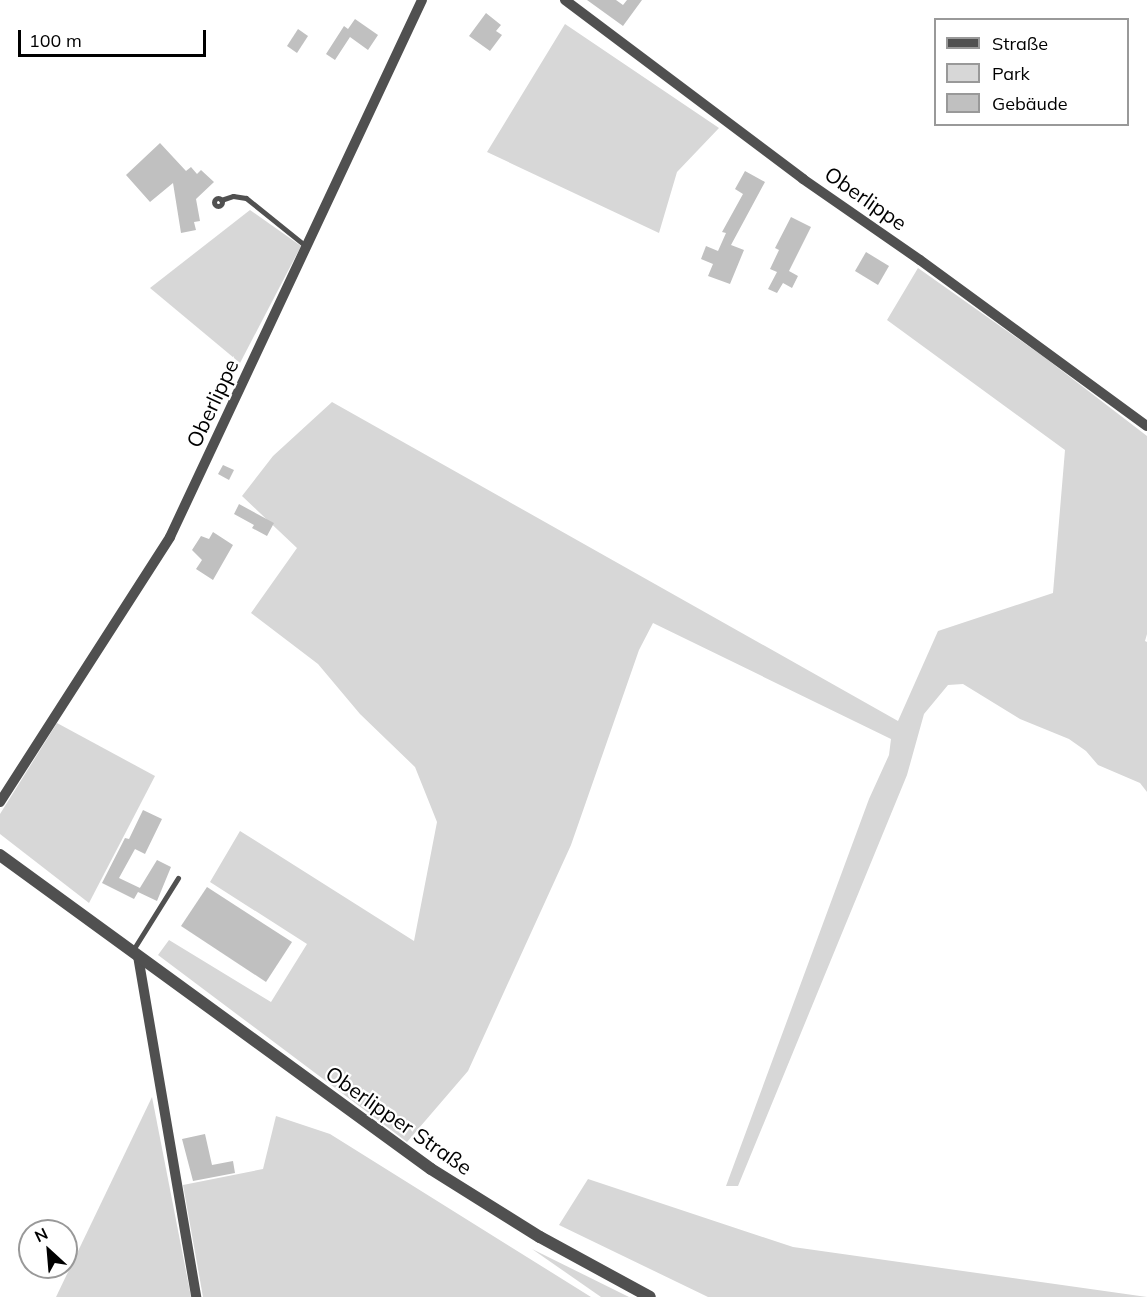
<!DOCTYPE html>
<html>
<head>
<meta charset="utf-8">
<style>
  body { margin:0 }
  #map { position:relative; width:1147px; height:1297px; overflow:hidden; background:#fff; font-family:Mulish,sans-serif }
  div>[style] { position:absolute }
  .green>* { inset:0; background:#d7d7d7 }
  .building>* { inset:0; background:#c0c0c0 }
  .service>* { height:5px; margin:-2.5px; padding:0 2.5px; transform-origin:2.5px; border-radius:2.5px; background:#505050 }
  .service>.ring { margin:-2.5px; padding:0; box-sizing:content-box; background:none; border:5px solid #505050; border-radius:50% }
  .minor>* { height:10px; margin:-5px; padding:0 5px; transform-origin:5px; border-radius:5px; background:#505050 }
  .tertiary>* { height:12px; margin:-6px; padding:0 6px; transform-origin:6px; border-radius:6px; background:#505050 }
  span { translate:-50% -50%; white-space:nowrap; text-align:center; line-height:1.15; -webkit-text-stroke:4.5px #fff; paint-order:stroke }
  .street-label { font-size:21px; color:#000 }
  .legend { position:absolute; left:934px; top:18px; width:195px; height:108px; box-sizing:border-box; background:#fff; border:2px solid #999; margin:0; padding:8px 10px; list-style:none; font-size:18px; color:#000 }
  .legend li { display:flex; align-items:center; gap:12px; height:30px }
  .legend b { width:30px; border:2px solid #999 }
  .north { position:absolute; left:18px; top:1219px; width:60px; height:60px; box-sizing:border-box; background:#fff; border:2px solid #999; border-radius:50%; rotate:334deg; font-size:16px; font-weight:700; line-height:24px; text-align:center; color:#000 }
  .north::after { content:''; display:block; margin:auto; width:21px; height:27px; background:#000; clip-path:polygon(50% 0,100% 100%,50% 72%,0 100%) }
  .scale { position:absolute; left:18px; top:30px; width:188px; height:27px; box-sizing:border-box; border:3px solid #000; border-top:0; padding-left:8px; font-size:18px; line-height:21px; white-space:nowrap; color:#000; -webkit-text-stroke:4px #fff; paint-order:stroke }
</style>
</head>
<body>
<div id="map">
  <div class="green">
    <div style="clip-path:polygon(565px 24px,719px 128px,677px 172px,659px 233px,487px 152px)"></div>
    <div style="clip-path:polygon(250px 210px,301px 246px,240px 363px,150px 288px)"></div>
    <div style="clip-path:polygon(918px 268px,1044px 357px,1147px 436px,1147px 634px,1145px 641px,1147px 642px,1147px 792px,1140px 783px,1098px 765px,1086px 751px,1069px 739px,1020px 719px,963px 684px,948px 685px,924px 714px,907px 775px,738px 1186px,726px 1186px,869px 799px,889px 755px,891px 739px,653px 623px,639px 650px,571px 845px,468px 1071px,407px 1142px,158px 955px,169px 940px,271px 1002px,307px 944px,210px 882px,240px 831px,414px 941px,437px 822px,415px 767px,360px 714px,318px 664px,251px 613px,297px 548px,242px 496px,273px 456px,332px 402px,898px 721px,938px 631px,1053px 593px,1065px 450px,887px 320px)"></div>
    <div style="clip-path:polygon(57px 723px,155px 776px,89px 903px,0 834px,0 814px)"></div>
    <div style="clip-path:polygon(152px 1097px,191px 1297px,56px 1297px)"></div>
    <div style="clip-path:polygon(276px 1116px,330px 1134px,591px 1297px,203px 1297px,183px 1185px,263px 1169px)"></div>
    <div style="clip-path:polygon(588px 1179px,793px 1247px,1147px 1297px,708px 1297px,559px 1225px)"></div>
    <div style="clip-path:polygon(532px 1249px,629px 1297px,601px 1297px)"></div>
  </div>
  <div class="building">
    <div style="clip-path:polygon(587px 0,616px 0,623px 5px,627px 0,642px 0,623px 26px)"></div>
    <div style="clip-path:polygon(486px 13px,501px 25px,496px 31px,502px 35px,490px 51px,469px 36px)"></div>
    <div style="clip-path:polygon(355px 19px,378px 35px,368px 50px,350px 37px,335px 60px,326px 54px,344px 26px,348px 29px)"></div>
    <div style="clip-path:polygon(298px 29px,308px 36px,297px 53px,287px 46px)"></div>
    <div style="clip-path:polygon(160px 143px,186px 171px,191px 167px,197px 174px,201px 170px,214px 182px,196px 199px,200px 221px,194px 222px,196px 230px,181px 233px,173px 183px,150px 202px,126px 175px)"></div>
    <div style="clip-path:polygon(745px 171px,765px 182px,731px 245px,744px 250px,730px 284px,708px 276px,713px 264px,701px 259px,706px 246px,718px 251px,726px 233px,722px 232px,743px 194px,735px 189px)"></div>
    <div style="clip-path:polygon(791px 217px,811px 227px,789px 271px,798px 276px,792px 288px,783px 283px,777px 293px,768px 289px,777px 272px,770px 269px,779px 250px,775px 248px)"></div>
    <div style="clip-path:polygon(866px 252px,889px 266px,878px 285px,855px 271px)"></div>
    <div style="clip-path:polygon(223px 465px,234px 470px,229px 480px,218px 474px)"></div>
    <div style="clip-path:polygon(239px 504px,274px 523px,267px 536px,252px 528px,254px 525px,234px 514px)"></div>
    <div style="clip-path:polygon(213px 532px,233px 545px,213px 580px,196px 569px,202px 560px,192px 550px,201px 536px,209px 539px)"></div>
    <div style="clip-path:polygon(143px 810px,162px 819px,145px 854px,135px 849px,119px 878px,140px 888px,138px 891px,157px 860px,171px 867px,157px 901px,138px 892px,134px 899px,102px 883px,125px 838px,129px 839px)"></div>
    <div style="clip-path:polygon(207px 887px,292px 942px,266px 982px,181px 926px)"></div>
    <div style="clip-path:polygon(205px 1134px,212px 1165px,233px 1161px,235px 1173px,193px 1181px,182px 1139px)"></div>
  </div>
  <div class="service">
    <div class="ring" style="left:214px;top:198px;width:3px;height:3px"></div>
    <div style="left:221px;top:200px;width:13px;rotate:-18deg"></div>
    <div style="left:233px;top:196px;width:13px;rotate:9deg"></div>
    <div style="left:246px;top:198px;width:78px;rotate:38.8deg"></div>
    <div style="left:133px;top:950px;width:85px;rotate:-58deg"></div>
  </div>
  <div class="minor">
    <div style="left:565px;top:0;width:298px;rotate:36.9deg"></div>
    <div style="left:803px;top:179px;width:142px;rotate:34.7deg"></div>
    <div style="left:920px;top:260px;width:281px;rotate:36.2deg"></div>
    <div style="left:0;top:802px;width:315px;rotate:-57.3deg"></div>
    <div style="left:170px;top:537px;width:593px;rotate:-64.86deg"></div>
    <div style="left:138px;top:956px;width:346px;rotate:80.3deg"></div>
  </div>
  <div class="tertiary">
    <div style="left:0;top:855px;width:533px;rotate:36.07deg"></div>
    <div style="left:431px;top:1169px;width:128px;rotate:32deg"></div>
    <div style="left:540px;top:1237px;width:125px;rotate:28.6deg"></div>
  </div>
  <div class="street-label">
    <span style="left:866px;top:198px;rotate:35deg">Oberlippe</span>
    <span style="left:212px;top:403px;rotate:-65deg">Oberlippe</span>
    <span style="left:399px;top:1120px;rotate:35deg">Oberlipper Straße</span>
  </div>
  <ul class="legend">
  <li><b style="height:8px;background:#505050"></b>Straße</li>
  <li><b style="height:16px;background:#d7d7d7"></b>Park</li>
  <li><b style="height:16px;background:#c0c0c0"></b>Gebäude</li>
  </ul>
  <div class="north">N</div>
  <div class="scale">100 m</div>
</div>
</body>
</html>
